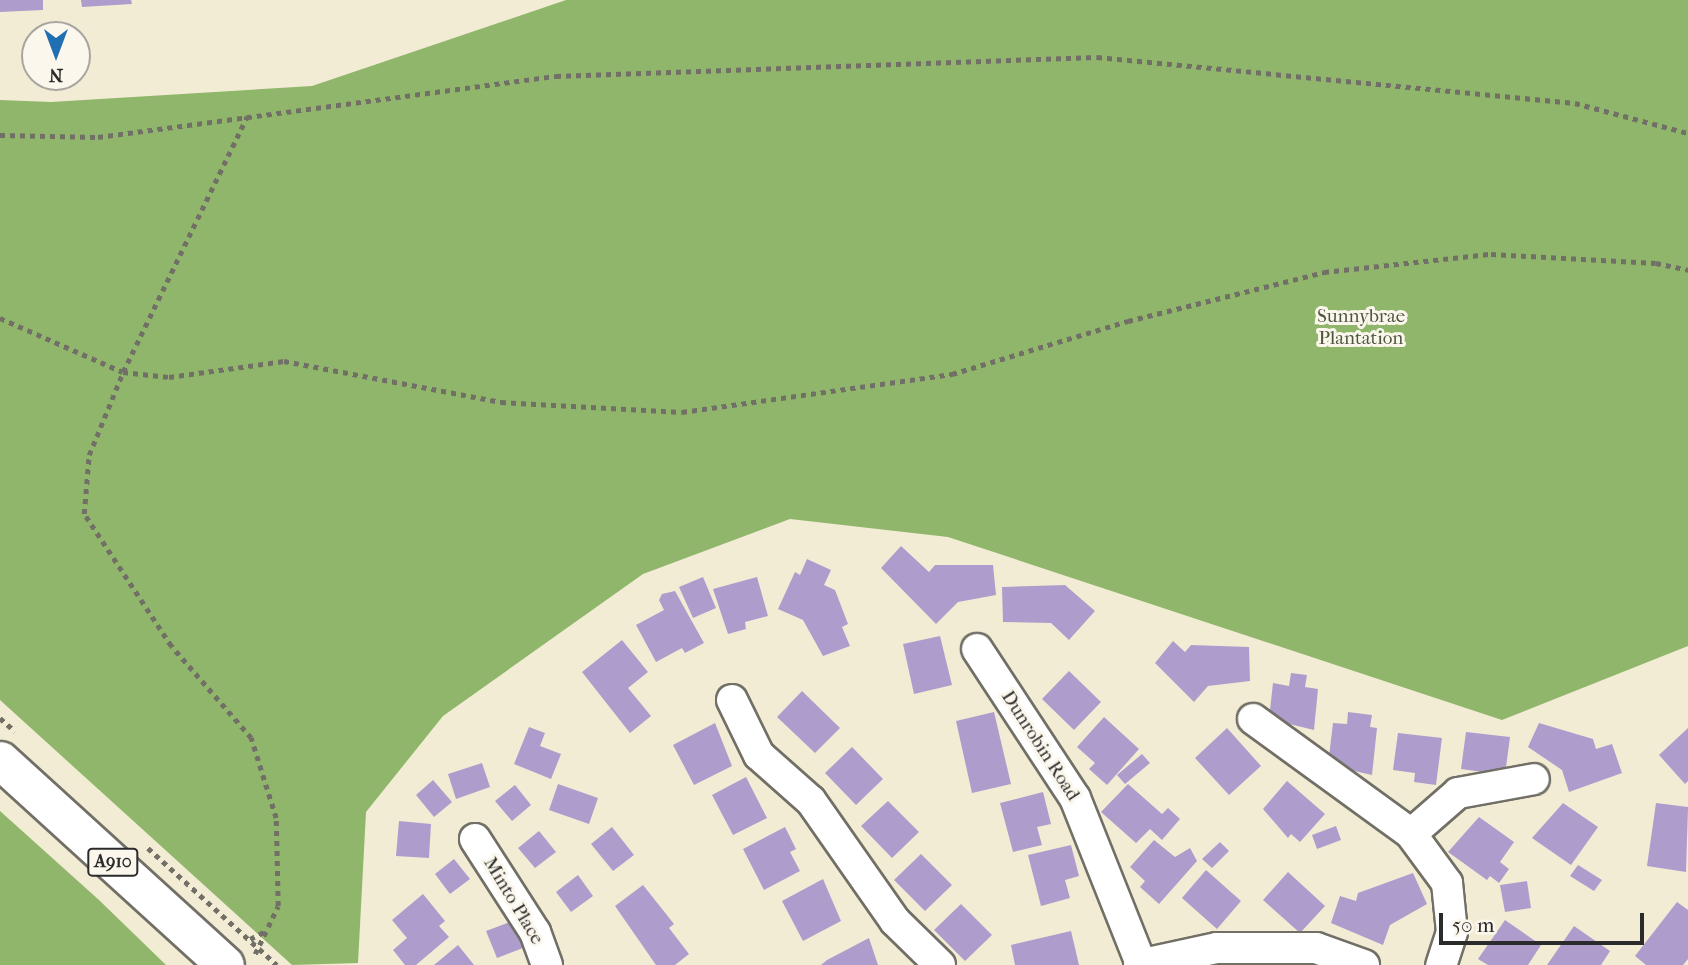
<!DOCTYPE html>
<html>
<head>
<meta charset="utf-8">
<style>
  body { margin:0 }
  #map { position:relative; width:1688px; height:965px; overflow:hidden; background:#f2ecd5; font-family:"IM FELL French Canon",serif }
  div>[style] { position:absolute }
  .forest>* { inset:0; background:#90b66b }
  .building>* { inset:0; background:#ae9dcc }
  .path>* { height:4.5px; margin-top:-2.25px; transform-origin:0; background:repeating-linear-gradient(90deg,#716f66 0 5px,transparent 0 10px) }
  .roads { filter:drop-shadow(2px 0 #716f66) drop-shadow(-2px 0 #716f66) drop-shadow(0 2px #716f66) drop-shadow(0 -2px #716f66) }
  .minor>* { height:30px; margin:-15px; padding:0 15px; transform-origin:15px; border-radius:15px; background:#fff }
  .major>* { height:37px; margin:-18.5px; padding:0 18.5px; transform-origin:18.5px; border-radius:18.5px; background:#fff }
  span { translate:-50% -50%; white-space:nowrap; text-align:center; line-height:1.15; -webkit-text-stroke:6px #fbf7ec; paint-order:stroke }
  .shield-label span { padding:2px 5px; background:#fbf7ec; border:2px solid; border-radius:5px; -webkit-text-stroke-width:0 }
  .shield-label { font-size:18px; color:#2b2b2b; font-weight:700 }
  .park-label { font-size:19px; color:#4e553f }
  .street-label { font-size:19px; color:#2b2b2b }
  .north { position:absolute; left:21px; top:21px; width:70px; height:70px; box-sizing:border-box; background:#fbf7ec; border:2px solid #a8a59f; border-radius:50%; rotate:180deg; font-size:19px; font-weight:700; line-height:28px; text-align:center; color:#2b2b2b }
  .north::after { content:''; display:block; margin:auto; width:24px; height:32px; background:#1f6fb2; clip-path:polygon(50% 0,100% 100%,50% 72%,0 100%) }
  .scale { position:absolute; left:1439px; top:913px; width:205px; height:32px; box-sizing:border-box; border:4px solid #2b2b2b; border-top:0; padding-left:9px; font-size:21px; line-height:24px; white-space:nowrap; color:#2b2b2b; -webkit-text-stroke:5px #fbf7ec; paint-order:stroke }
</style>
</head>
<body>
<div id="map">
  <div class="forest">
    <div style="clip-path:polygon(566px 0,1688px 0,1688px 646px,1502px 720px,948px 537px,790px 519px,643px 574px,443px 716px,366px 812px,358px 963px,292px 965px,0 700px,0 100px,51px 102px,312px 86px)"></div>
    <div style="clip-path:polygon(0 811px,99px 900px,166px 965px,0 965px)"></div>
  </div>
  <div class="building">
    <div style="clip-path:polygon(0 0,43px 0,43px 10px,0 12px)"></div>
    <div style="clip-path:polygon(81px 0,131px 0,132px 4px,82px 7px)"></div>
    <div style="clip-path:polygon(901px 546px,929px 572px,935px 565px,993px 565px,996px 595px,958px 602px,936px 624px,881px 568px)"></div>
    <div style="clip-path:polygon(807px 559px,831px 570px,824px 585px,835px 590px,848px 624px,842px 627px,850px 646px,823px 656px,803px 620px,778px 609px,795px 572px,800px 575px)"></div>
    <div style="clip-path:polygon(703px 577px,716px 608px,693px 618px,679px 587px)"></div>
    <div style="clip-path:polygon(757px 577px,768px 616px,745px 622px,746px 629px,728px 634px,713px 589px)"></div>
    <div style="clip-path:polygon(1065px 585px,1095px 611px,1069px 640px,1051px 623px,1003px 622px,1002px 587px)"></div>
    <div style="clip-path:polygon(675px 591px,704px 643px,685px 653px,682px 648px,656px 662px,636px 625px,664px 610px,659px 600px,662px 594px)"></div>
    <div style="clip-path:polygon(940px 636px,952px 685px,914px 694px,903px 644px)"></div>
    <div style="clip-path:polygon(622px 640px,648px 672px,628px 688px,651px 716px,630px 733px,582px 672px)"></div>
    <div style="clip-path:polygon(1173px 641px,1185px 652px,1191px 645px,1249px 647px,1250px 681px,1208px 686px,1194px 702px,1155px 663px)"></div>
    <div style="clip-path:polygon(1069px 671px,1101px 702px,1074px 730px,1042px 699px)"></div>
    <div style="clip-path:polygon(1291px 673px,1307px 675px,1305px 687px,1318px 689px,1314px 730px,1269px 719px,1273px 683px,1289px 686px)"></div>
    <div style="clip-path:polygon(802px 691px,840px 728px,815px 753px,777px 717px)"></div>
    <div style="clip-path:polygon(994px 712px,1011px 784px,972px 793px,956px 721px)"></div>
    <div style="clip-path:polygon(1348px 712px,1372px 715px,1370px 727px,1377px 728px,1372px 775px,1328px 765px,1333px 723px,1347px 724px)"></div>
    <div style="clip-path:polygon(1104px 717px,1139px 749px,1107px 785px,1089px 769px,1095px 763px,1077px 747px)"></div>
    <div style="clip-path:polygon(715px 723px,732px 766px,694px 785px,673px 745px)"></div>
    <div style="clip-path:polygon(1539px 723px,1593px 739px,1596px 749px,1612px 744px,1622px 773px,1569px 792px,1562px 770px,1528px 747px)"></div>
    <div style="clip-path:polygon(529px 727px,545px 733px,540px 746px,561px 754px,551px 779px,514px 764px)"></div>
    <div style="clip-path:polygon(1227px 728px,1261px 766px,1229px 795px,1195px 758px)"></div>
    <div style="clip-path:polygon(1688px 728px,1688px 781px,1685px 784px,1659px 755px)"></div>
    <div style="clip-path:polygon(1466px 732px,1510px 737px,1505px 775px,1461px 769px)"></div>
    <div style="clip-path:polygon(1398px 733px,1442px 738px,1436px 785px,1414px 782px,1415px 773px,1393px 770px)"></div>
    <div style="clip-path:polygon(852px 747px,883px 779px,856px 805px,825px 773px)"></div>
    <div style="clip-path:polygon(1142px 754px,1150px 763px,1125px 784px,1117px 775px)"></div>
    <div style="clip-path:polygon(482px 763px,490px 787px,456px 799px,448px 774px)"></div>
    <div style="clip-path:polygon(746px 777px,767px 818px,733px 835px,712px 795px)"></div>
    <div style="clip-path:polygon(433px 780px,452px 802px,434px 817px,416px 795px)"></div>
    <div style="clip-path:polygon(1287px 781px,1325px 814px,1300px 842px,1291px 834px,1288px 838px,1263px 809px)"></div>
    <div style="clip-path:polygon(558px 784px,598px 798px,589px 824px,549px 810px)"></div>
    <div style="clip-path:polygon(1128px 784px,1162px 814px,1168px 808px,1180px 819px,1162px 840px,1150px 829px,1136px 843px,1101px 812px)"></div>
    <div style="clip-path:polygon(515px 785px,531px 805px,512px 821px,495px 801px)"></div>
    <div style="clip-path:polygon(1043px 792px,1051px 824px,1037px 827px,1042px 845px,1013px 852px,1000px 803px)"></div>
    <div style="clip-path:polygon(888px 801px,919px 832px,892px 858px,861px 826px)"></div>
    <div style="clip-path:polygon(1563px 803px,1598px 827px,1571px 865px,1532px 838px)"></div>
    <div style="clip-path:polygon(1656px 803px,1688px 807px,1686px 872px,1647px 866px)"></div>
    <div style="clip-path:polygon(1479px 817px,1514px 842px,1500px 862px,1509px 869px,1499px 883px,1490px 876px,1487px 880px,1448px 852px)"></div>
    <div style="clip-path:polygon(399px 821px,431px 824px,429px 858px,396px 856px)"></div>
    <div style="clip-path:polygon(1336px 826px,1341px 840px,1317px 849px,1312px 835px)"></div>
    <div style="clip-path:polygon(612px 827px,634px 855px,613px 871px,591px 844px)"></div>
    <div style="clip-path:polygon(785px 827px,796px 849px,790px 852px,800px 871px,764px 890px,743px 849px)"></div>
    <div style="clip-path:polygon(539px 831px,556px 852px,535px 868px,518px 848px)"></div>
    <div style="clip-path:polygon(1154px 840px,1175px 857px,1190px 848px,1197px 861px,1159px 904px,1140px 887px,1145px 881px,1130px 867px)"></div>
    <div style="clip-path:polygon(1220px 842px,1229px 851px,1212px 868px,1202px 859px)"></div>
    <div style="clip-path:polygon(1071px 845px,1079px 876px,1065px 880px,1070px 898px,1041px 906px,1028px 855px)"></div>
    <div style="clip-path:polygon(921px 854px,952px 885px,925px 911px,894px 880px)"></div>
    <div style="clip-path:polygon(454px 859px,470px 879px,450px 894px,435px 874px)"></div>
    <div style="clip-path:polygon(1578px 865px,1602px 880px,1594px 891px,1570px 876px)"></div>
    <div style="clip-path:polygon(1206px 870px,1241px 901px,1217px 929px,1182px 898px)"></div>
    <div style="clip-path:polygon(1288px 872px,1325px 906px,1300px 933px,1263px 900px)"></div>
    <div style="clip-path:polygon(1413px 873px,1427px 904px,1390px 925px,1383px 945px,1331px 923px,1340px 896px,1356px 901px,1358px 893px)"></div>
    <div style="clip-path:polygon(578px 875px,593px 896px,571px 912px,556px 892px)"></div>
    <div style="clip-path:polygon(823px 879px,841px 921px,803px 941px,782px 901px)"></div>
    <div style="clip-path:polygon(1527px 881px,1531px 908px,1505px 912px,1500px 885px)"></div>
    <div style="clip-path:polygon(643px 885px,674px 924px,669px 928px,689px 954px,675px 965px,656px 965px,615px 906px)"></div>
    <div style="clip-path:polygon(423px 894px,445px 921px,439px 926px,449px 937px,416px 965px,405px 965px,393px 950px,407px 938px,392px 920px)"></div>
    <div style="clip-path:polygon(1677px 902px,1688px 910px,1688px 959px,1683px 965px,1646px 965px,1635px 956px)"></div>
    <div style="clip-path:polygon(961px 904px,992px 935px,965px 961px,934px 930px)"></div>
    <div style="clip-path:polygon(1505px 920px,1541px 945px,1528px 965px,1488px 965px,1478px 959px)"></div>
    <div style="clip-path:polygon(513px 921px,523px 948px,497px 958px,486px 931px)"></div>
    <div style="clip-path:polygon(1574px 926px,1610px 951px,1601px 965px,1547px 965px)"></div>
    <div style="clip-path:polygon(1071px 931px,1079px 965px,1015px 965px,1011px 945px)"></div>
    <div style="clip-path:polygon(869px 938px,878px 965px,821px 965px,827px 960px)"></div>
    <div style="clip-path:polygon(458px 945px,474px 965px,434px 965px)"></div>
  </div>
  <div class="path">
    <div style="left:0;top:135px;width:98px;rotate:1.2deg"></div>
    <div style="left:98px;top:137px;width:462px;rotate:-7.6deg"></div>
    <div style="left:556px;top:76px;width:541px;rotate:-2.01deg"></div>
    <div style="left:1097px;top:57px;width:480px;rotate:5.5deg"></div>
    <div style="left:1575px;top:103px;width:117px;rotate:14.9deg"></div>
    <div style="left:0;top:318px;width:134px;rotate:23.7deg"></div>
    <div style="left:123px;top:372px;width:284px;rotate:-64.1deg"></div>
    <div style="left:0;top:718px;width:20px;rotate:41deg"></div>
    <div style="left:148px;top:848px;width:174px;rotate:42.2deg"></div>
    <div style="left:250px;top:939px;width:18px;rotate:-27deg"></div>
    <div style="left:255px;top:954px;width:53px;rotate:-64.4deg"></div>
    <div style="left:278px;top:906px;width:88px;rotate:-91.3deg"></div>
    <div style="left:276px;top:818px;width:84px;rotate:-107.4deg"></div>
    <div style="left:251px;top:738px;width:122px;rotate:-131deg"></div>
    <div style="left:171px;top:646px;width:158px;rotate:-123.4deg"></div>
    <div style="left:84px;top:514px;width:59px;rotate:-85.2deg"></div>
    <div style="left:89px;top:455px;width:90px;rotate:-67.7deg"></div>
    <div style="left:123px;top:372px;width:46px;rotate:6.2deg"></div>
    <div style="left:169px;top:377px;width:116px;rotate:-7.9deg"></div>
    <div style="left:284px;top:361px;width:221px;rotate:10.7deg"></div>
    <div style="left:501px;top:402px;width:181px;rotate:3.2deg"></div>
    <div style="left:682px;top:412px;width:273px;rotate:-8deg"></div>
    <div style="left:952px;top:374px;width:184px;rotate:-16.8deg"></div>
    <div style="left:1128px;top:321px;width:202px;rotate:-14deg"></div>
    <div style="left:1324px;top:272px;width:168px;rotate:-6.2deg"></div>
    <div style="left:1491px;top:254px;width:165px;rotate:3.1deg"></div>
    <div style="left:1656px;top:263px;width:33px;rotate:12deg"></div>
  </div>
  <div class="roads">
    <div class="minor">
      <div style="left:977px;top:649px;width:178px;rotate:56.7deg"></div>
      <div style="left:1075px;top:798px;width:179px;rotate:68.3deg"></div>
      <div style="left:732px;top:700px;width:61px;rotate:63.9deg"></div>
      <div style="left:759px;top:755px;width:69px;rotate:41.5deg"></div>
      <div style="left:811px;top:801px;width:146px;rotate:55deg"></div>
      <div style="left:895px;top:921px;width:63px;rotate:44.4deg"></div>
      <div style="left:1253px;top:719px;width:195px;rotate:36deg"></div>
      <div style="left:1411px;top:834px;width:61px;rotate:53.7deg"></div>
      <div style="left:1447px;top:883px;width:49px;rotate:84.2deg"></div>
      <div style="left:1452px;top:932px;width:35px;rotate:108deg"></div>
      <div style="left:1411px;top:834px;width:62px;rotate:-41.1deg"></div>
      <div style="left:1458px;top:793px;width:77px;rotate:-10.4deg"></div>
      <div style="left:475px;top:839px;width:111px;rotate:57.2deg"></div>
      <div style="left:535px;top:932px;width:35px;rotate:70deg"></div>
      <div style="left:1139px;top:965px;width:80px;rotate:-12.3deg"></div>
      <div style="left:1217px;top:948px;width:99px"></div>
      <div style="left:1316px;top:948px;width:51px;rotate:19.5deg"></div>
    </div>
    <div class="major">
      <div style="left:0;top:760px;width:304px;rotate:42.3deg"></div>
    </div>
  </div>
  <div class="shield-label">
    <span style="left:113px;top:862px">A910</span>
  </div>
  <div class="park-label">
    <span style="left:1361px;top:328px">Sunnybrae<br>Plantation</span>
  </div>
  <div class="street-label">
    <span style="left:1040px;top:746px;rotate:57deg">Dunrobin Road</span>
    <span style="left:513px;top:901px;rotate:59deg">Minto Place</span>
  </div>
  <div class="north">N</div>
  <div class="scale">50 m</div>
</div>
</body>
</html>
